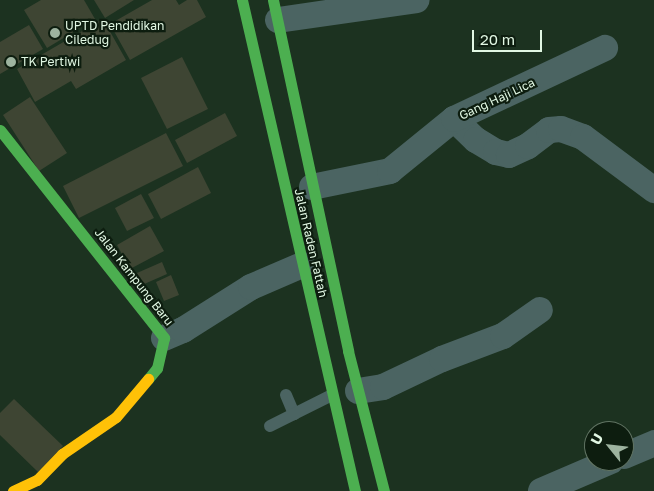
<!DOCTYPE html>
<html>
<head>
<meta charset="utf-8">
<style>
  body { margin:0 }
  #map { position:relative; width:654px; height:491px; overflow:hidden; background:#1c3220; font-family:"Golos Text",sans-serif }
  div>[style] { position:absolute }
  .building>* { inset:0; background:#3e4533 }
  .lane>* { height:12px; margin:-6px; padding:0 6px; transform-origin:6px; border-radius:6px; background:#4b6462 }
  .street>* { height:26px; margin:-13px; padding:0 13px; transform-origin:13px; border-radius:13px; background:#4b6462 }
  .fast>* { height:11px; margin:-5.5px; padding:0 5.5px; transform-origin:5.5px; border-radius:5.5px; background:#4caf50 }
  .slow>* { height:11px; margin:-5.5px; padding:0 5.5px; transform-origin:5.5px; border-radius:5.5px; background:#ffc107 }
  .dots>* { width:14px; height:14px; translate:-50% -50%; box-sizing:border-box; border:2px solid #0d1d0f; border-radius:50% }
  span { translate:-50% -50%; white-space:nowrap; text-align:center; line-height:1.15; -webkit-text-stroke:4.5px #0d1d0f; paint-order:stroke }
  .poi-label { font-size:12px; color:#e2f8e4 }
  .left { translate:0 -50%; text-align:left }
  .street-label { font-size:12px; color:#e2f8e4 }
  .north { position:absolute; left:584px; top:421px; width:50px; height:50px; box-sizing:border-box; background:#0d1d0f; border:1px solid #627564; border-radius:50%; rotate:299deg; font-size:14px; font-weight:700; line-height:20px; text-align:center; color:#e2f8e4 }
  .north::after { content:''; display:block; margin:auto; width:18px; height:22px; background:#9db39f; clip-path:polygon(50% 0,100% 100%,50% 72%,0 100%) }
  .scale { position:absolute; left:472px; top:30px; width:70px; height:22px; box-sizing:border-box; border:2px solid #e2f8e4; border-top:0; padding-left:6px; font-size:15px; line-height:18px; white-space:nowrap; color:#e2f8e4; -webkit-text-stroke:4px #0d1d0f; paint-order:stroke }
</style>
</head>
<body>
<div id="map">
  <div class="building">
    <div style="clip-path:polygon(41px 0,84px 0,95px 19px,47px 48px,24px 10px)"></div>
    <div style="clip-path:polygon(94px 0,134px 0,105px 18px)"></div>
    <div style="clip-path:polygon(152px 0,176px 0,179px 5px,187px 0,197px 0,206px 17px,130px 60px,110px 24px)"></div>
    <div style="clip-path:polygon(103px 19px,126px 60px,76px 89px,71px 81px,35px 102px,17px 69px)"></div>
    <div style="clip-path:polygon(29px 25px,43px 49px,0 74px,0 42px)"></div>
    <div style="clip-path:polygon(182px 57px,208px 109px,167px 129px,141px 78px)"></div>
    <div style="clip-path:polygon(30px 97px,67px 153px,39px 171px,3px 115px)"></div>
    <div style="clip-path:polygon(225px 113px,237px 136px,187px 163px,175px 140px)"></div>
    <div style="clip-path:polygon(166px 133px,183px 166px,79px 218px,63px 186px)"></div>
    <div style="clip-path:polygon(198px 167px,211px 193px,161px 219px,148px 194px)"></div>
    <div style="clip-path:polygon(141px 194px,154px 218px,127px 231px,115px 208px)"></div>
    <div style="clip-path:polygon(150px 226px,164px 251px,130px 269px,117px 245px)"></div>
    <div style="clip-path:polygon(162px 262px,167px 274px,142px 285px,137px 273px)"></div>
    <div style="clip-path:polygon(171px 275px,179px 295px,164px 301px,156px 282px)"></div>
    <div style="clip-path:polygon(14px 399px,63px 446px,38px 472px,0 435px,0 413px)"></div>
  </div>
  <div class="lane">
    <div style="left:286px;top:395px;width:21px;rotate:67deg"></div>
    <div style="left:270px;top:426px;width:69px;rotate:-26.6deg"></div>
  </div>
  <div class="street">
    <div style="left:278px;top:20px;width:140px;rotate:-8.2deg"></div>
    <div style="left:454px;top:119px;width:30px;rotate:44deg"></div>
    <div style="left:476px;top:140px;width:23px;rotate:31deg"></div>
    <div style="left:496px;top:152px;width:13px;rotate:13deg"></div>
    <div style="left:509px;top:155px;width:21px;rotate:-25deg"></div>
    <div style="left:528px;top:146px;width:26px;rotate:-37deg"></div>
    <div style="left:549px;top:130px;width:12px;rotate:-5deg"></div>
    <div style="left:561px;top:129px;width:23px;rotate:20deg"></div>
    <div style="left:583px;top:137px;width:89px;rotate:36.7deg"></div>
    <div style="left:312px;top:187px;width:80px;rotate:-11.6deg"></div>
    <div style="left:390px;top:171px;width:82px;rotate:-39.1deg"></div>
    <div style="left:454px;top:119px;width:167px;rotate:-25.2deg"></div>
    <div style="left:164px;top:338px;width:21px;rotate:-23deg"></div>
    <div style="left:183px;top:330px;width:80px;rotate:-32.3deg"></div>
    <div style="left:251px;top:287px;width:56px;rotate:-23.3deg"></div>
    <div style="left:358px;top:391px;width:25px;rotate:-9deg"></div>
    <div style="left:383px;top:387px;width:65px;rotate:-25.4deg"></div>
    <div style="left:442px;top:359px;width:65px;rotate:-20.7deg"></div>
    <div style="left:503px;top:336px;width:45px;rotate:-35.1deg"></div>
    <div style="left:624px;top:456px;width:33px;rotate:-23deg"></div>
    <div style="left:541px;top:491px;width:76px;rotate:-23.2deg"></div>
  </div>
  <div class="fast">
    <div style="left:242px;top:0;width:504px;rotate:77.04deg"></div>
    <div style="left:273px;top:0;width:359px;rotate:77.9deg"></div>
    <div style="left:348px;top:351px;width:145px;rotate:75.6deg"></div>
    <div style="left:0;top:130px;width:265px;rotate:51.7deg"></div>
    <div style="left:164px;top:338px;width:31px;rotate:103deg"></div>
    <div style="left:157px;top:368px;width:14px;rotate:129deg"></div>
  </div>
  <div class="slow">
    <div style="left:13px;top:491px;width:26px;rotate:-25deg"></div>
    <div style="left:37px;top:480px;width:36px;rotate:-46deg"></div>
    <div style="left:62px;top:454px;width:65px;rotate:-34.4deg"></div>
    <div style="left:116px;top:417px;width:50px;rotate:-49.9deg"></div>
  </div>
  <div class="dots">
    <div style="left:55px;top:33px;background:#9db39f"></div>
    <div style="left:11px;top:62px;background:#9db39f"></div>
  </div>
  <div class="poi-label">
    <span class="left" style="left:65px;top:33px">UPTD Pendidikan<br>Ciledug</span>
    <span class="left" style="left:21px;top:62px">TK Pertiwi</span>
  </div>
  <div class="street-label">
    <span style="left:497px;top:99px;rotate:-25deg">Gang Haji Lica</span>
    <span style="left:311px;top:243px;rotate:77deg">Jalan Raden Fattah</span>
    <span style="left:134px;top:277px;rotate:52deg">Jalan Kampung Baru</span>
  </div>
  <div class="north">U</div>
  <div class="scale">20 m</div>
</div>
</body>
</html>
